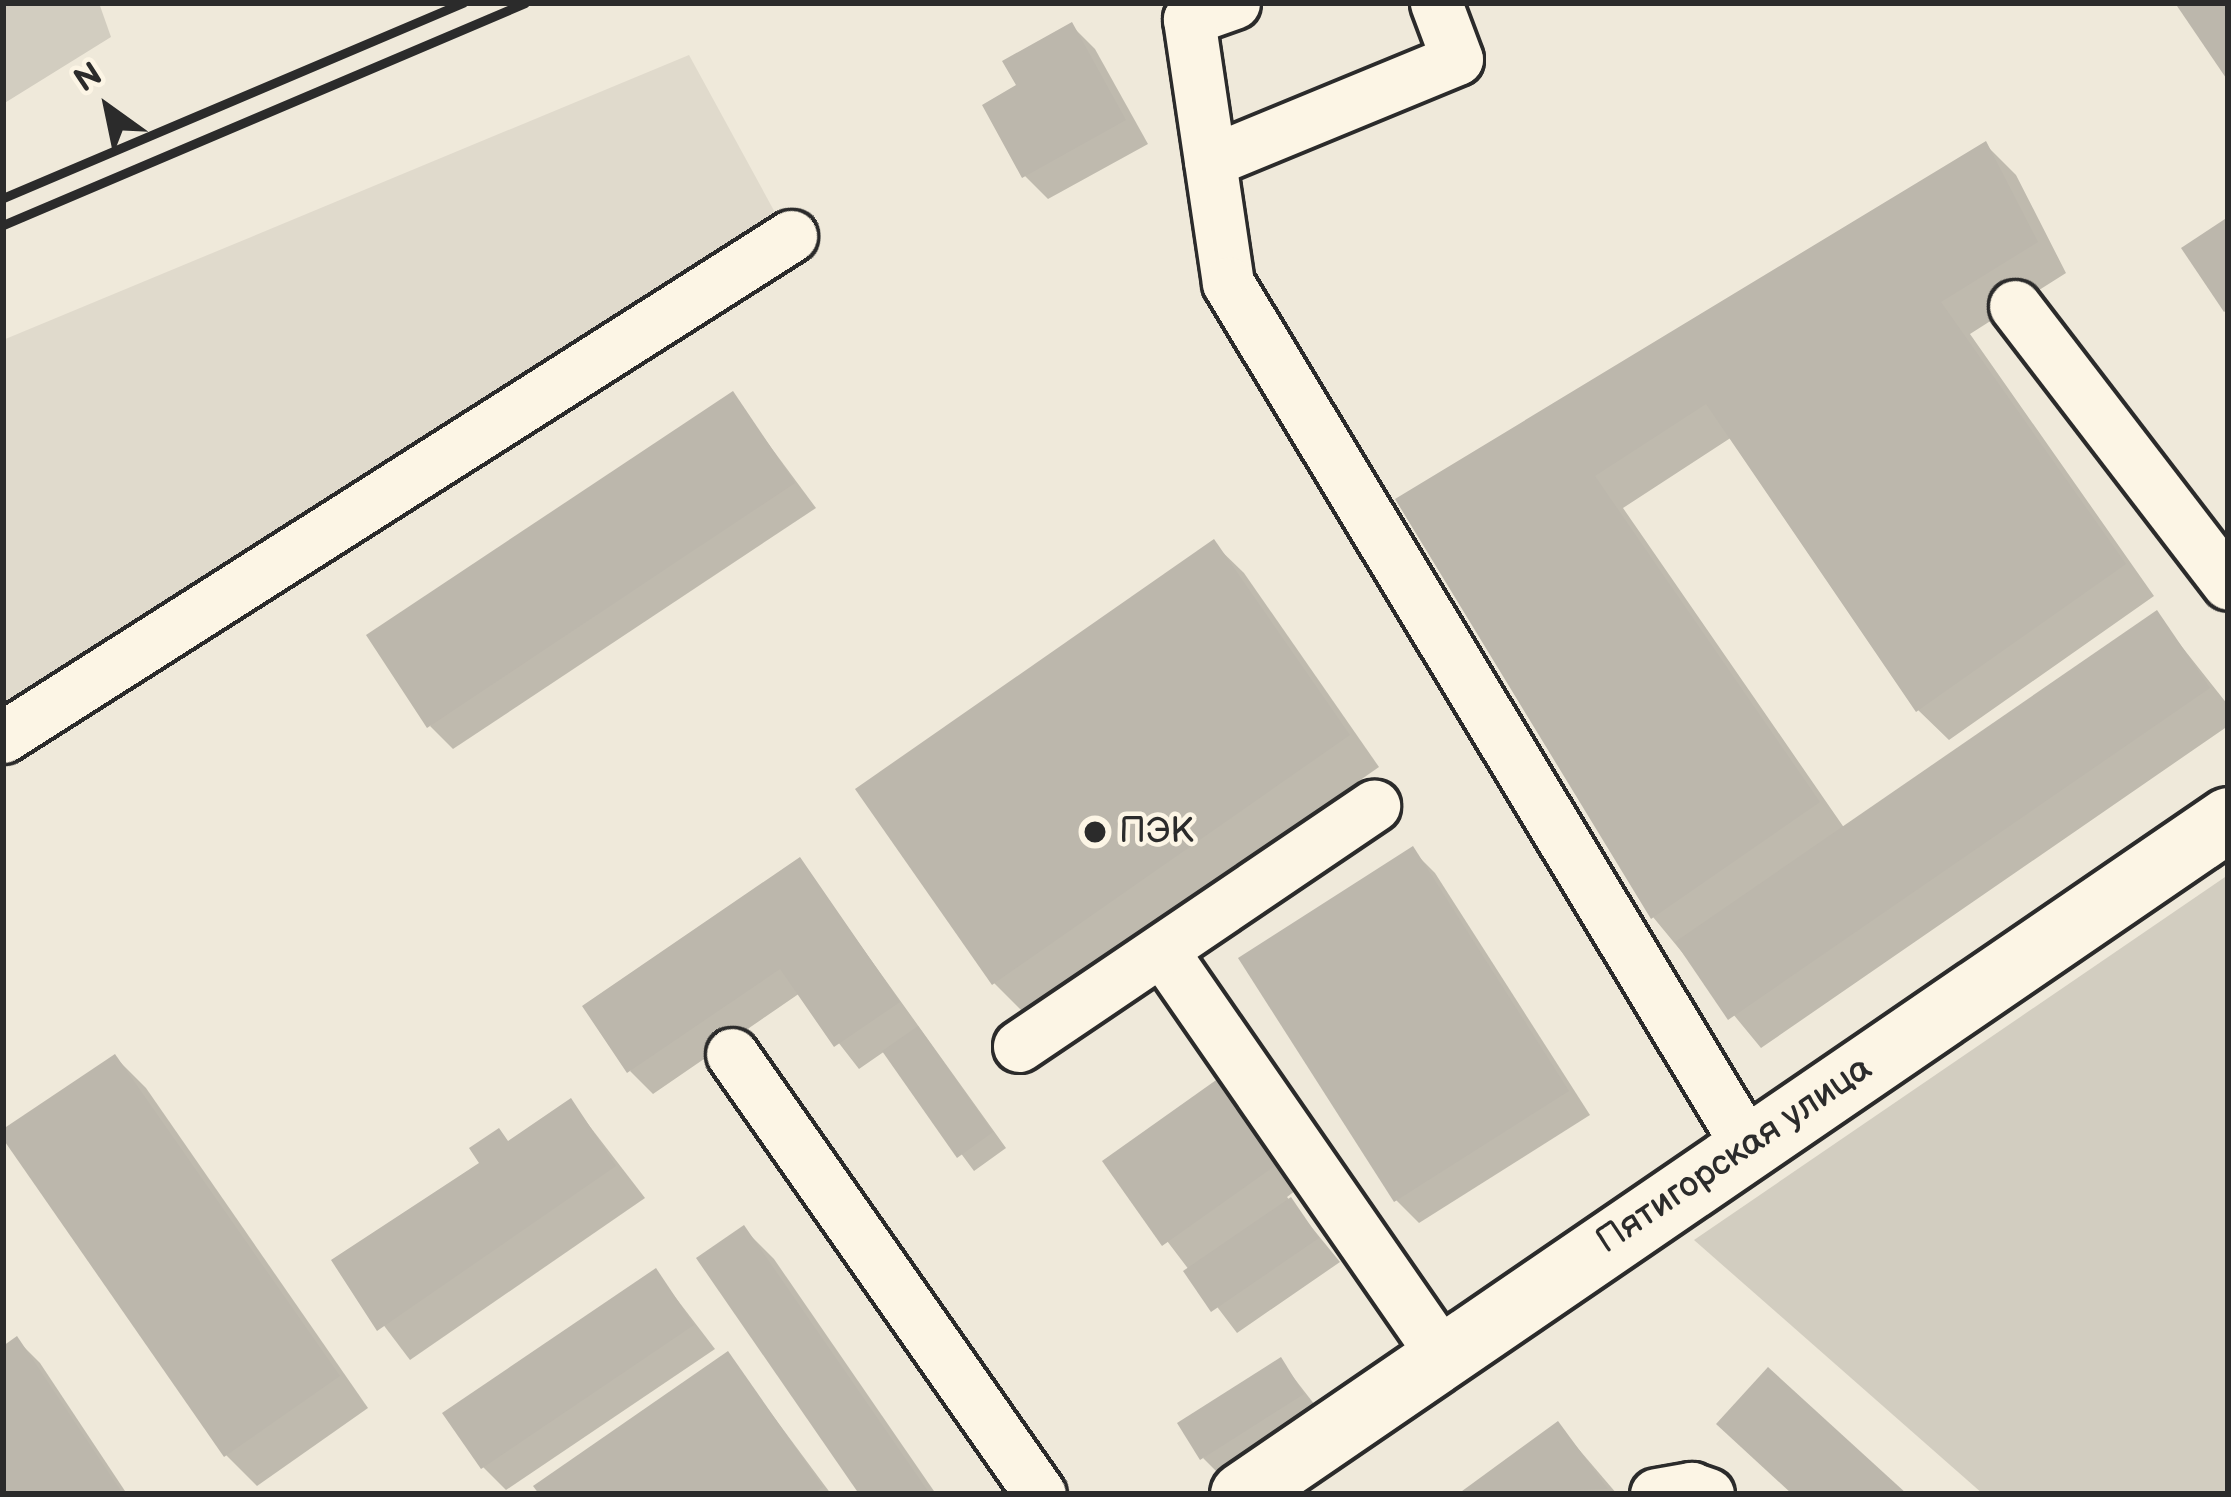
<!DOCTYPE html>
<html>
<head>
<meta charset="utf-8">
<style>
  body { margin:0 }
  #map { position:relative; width:2231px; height:1497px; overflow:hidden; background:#efe9da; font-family:"Balsamiq Sans",sans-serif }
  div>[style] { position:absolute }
  .built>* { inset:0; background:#e0dacc }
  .green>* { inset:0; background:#d2cdc0 }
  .shadow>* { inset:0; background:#0003 }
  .building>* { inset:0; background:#bcb7ac }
  .roads { filter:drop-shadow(3px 0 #2b2b2b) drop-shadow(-3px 0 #2b2b2b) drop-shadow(0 3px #2b2b2b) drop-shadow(0 -3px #2b2b2b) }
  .minor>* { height:51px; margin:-25.5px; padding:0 25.5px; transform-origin:25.5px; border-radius:25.5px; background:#fcf5e5 }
  .major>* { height:63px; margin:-31.5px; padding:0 31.5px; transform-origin:31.5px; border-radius:31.5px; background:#fcf5e5 }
  .rail>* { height:9px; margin:-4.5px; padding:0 4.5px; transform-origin:4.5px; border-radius:4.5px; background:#2b2b2b }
  .dots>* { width:33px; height:33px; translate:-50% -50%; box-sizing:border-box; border:6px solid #fcf5e5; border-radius:50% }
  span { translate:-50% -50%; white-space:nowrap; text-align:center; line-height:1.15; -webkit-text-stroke:9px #fcf5e5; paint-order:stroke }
  .poi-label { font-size:36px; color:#2b2b2b }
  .left { translate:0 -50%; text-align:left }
  .street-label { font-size:36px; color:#2b2b2b }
  .frame { position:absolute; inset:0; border:6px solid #2b2b2b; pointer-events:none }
  .north { position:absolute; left:48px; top:48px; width:120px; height:120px; -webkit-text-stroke:9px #fcf5e5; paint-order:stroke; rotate:327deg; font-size:33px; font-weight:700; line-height:48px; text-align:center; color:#2b2b2b }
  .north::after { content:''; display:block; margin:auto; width:42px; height:54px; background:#2b2b2b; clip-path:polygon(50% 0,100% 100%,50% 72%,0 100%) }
</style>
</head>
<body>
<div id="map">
  <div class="built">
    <div style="clip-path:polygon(689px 55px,778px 218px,3px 712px,3px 340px)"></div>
  </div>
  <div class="green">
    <div style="clip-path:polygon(3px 3px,99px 3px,111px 37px,3px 104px)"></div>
    <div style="clip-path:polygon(2228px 875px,2228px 1494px,1983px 1494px,1694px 1240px)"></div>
  </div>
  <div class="shadow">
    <div style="clip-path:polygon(1072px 26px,1095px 49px,1148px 144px,1048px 199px,1025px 176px)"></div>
    <div style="clip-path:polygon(1985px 144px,2016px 175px,2066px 273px,1970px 334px,2154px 596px,1949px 740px,1918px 710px,1732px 437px,1623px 508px,1845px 829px,2156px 614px,2228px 705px,2228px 726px,1761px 1048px,1653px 917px,1399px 500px)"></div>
    <div style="clip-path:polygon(732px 395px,816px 508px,453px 749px,430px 726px)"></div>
    <div style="clip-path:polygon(1213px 543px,1244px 573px,1379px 767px,1025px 1014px,994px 983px)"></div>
    <div style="clip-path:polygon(1412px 850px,1435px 873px,1590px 1115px,1419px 1223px,1396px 1200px)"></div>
    <div style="clip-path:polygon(800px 861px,1006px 1148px,974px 1171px,885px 1051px,859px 1069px,800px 993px,653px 1094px,630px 1071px)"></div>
    <div style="clip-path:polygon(115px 1057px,146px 1088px,368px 1408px,257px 1486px,226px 1455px,3px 1133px)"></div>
    <div style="clip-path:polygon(1219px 1082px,1300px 1187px,1287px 1197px,1340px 1262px,1237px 1333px,1107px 1162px)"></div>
    <div style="clip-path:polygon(571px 1102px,645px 1198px,410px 1360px,335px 1261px)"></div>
    <div style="clip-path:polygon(744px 1229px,774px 1259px,936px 1494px,862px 1494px)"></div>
    <div style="clip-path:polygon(656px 1272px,715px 1349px,506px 1490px,483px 1467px)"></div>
    <div style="clip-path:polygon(17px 1340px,40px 1363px,127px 1494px,3px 1494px,3px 1350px)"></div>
    <div style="clip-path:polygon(728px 1355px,831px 1494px,543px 1494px)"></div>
    <div style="clip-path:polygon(1280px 1360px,1325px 1418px,1226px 1481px,1203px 1458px)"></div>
    <div style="clip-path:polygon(1558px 1425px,1617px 1494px,1463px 1494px)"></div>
  </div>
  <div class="building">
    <div style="clip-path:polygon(2175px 3px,2228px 3px,2228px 81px)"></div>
    <div style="clip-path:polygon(1072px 22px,1126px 120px,1022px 178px,982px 105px,1016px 85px,1002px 61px)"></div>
    <div style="clip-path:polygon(1986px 141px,2038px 242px,1941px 302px,2126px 564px,1916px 712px,1706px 404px,1595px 476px,1820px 802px,1651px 919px,1395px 499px)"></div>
    <div style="clip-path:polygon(2228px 217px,2228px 309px,2224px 312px,2181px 248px)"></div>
    <div style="clip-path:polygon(733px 391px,795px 483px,427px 728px,366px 635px)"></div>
    <div style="clip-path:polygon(1214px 539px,1350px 735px,992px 985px,855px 789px)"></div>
    <div style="clip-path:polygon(2157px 610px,2210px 688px,1728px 1020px,1675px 942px)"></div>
    <div style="clip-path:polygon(1413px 846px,1569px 1091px,1394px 1202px,1238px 958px)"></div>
    <div style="clip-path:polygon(800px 857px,900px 1002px,834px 1047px,780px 969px,627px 1073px,582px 1006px)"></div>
    <div style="clip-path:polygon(918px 1026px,993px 1132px,957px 1158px,882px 1051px)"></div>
    <div style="clip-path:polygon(115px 1054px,340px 1376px,224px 1457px,3px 1139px,3px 1129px)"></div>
    <div style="clip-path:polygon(1219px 1078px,1279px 1163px,1162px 1246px,1102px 1161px)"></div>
    <div style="clip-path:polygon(571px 1098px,616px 1166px,377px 1331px,331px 1260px,479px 1163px,469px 1148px,499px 1128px,508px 1141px)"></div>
    <div style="clip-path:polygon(1291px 1197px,1319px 1238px,1211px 1312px,1183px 1271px)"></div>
    <div style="clip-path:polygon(744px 1225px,930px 1494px,859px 1494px,696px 1258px)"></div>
    <div style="clip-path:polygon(656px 1268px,694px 1325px,481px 1469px,442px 1413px)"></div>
    <div style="clip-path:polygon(17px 1336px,123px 1494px,3px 1494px,3px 1346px)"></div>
    <div style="clip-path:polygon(728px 1351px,823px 1487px,813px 1494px,539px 1494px,533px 1486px)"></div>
    <div style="clip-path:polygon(1281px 1357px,1304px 1394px,1200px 1460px,1177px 1423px)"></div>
    <div style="clip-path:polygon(1768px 1367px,1907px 1494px,1792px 1494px,1716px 1424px)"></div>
    <div style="clip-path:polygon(1558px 1421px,1608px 1489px,1458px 1494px)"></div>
  </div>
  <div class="roads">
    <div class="minor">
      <div style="left:1234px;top:3px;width:48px;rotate:160.4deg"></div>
      <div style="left:1189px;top:19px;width:267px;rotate:81.6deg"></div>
      <div style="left:1228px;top:283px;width:1006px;rotate:58.95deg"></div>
      <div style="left:1210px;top:161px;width:267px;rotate:-22.4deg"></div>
      <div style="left:1457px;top:59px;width:60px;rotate:-110.6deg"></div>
      <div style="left:2015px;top:306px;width:350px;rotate:52.5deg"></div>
      <div style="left:3px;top:737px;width:934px;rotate:-32.45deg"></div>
      <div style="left:1163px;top:952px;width:489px;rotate:55.3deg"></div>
      <div style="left:1019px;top:1046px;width:429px;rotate:-34.1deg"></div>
      <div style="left:732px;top:1054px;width:537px;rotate:55.01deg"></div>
      <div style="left:1656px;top:1494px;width:36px;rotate:-10deg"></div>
      <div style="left:1691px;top:1488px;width:18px;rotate:19deg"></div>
    </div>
    <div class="major">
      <div style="left:1242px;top:1494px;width:1195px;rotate:-34.39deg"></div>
    </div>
  </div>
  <div class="rail">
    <div style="left:3px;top:198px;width:500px;rotate:-23deg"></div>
    <div style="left:3px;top:225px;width:567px;rotate:-23.04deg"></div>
  </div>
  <div class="dots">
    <div style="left:1095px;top:832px;background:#2b2b2b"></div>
  </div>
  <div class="poi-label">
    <span class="left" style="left:1119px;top:832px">ПЭК</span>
  </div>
  <div class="street-label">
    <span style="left:1734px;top:1155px;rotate:-34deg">Пятигорская улица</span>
  </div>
  <div class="frame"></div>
  <div class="north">N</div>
</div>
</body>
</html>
